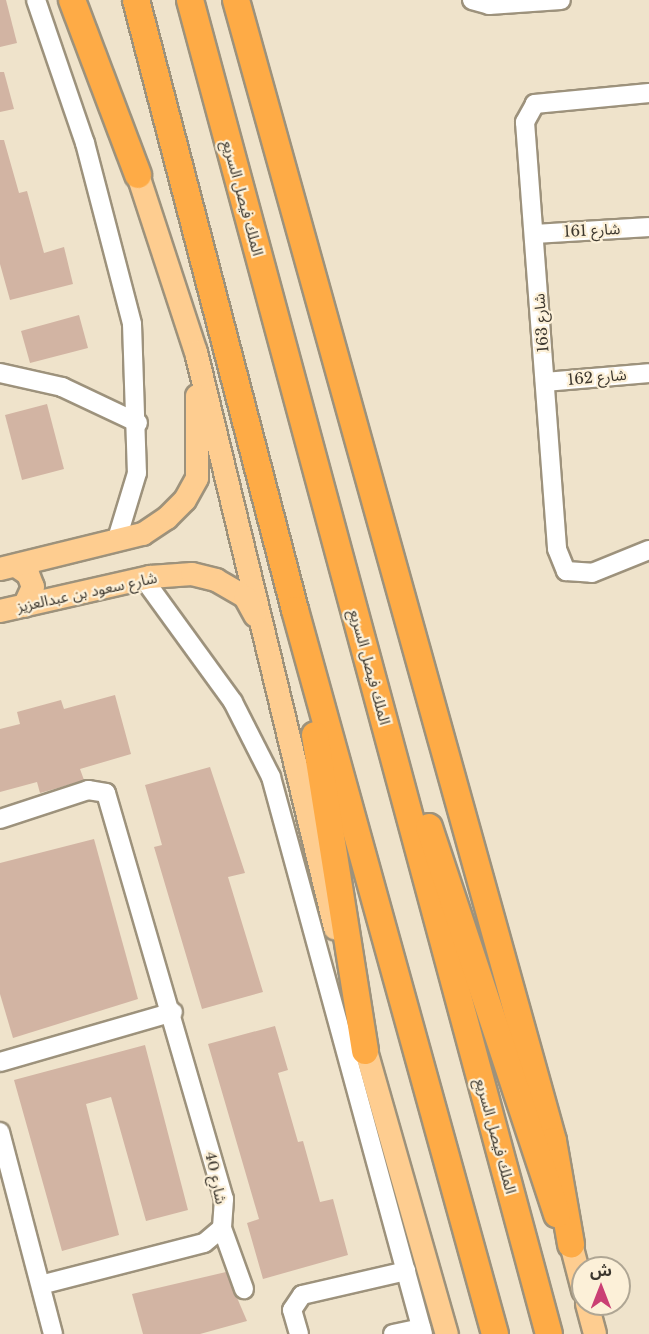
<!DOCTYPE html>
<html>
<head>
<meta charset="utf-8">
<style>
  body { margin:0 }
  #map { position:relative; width:649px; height:1334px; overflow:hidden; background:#efe3cb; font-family:"Libre Baskerville","Noto Sans Arabic",serif }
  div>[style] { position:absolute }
  .building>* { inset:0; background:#d2b4a3 }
  .roads { filter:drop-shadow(2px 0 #9d927c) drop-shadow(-2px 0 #9d927c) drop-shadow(0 2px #9d927c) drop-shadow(0 -2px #9d927c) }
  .minor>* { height:18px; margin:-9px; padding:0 9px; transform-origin:9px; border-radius:9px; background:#fff }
  .major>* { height:22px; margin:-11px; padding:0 11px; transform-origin:11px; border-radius:11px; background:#fecd90 }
  .highway>* { height:26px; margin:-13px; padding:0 13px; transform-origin:13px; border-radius:13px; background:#feab46 }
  span { translate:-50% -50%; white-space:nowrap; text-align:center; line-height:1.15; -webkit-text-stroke:4.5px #fcf0d8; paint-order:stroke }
  .street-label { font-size:15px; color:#3b362d }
  .north { position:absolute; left:571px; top:1256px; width:60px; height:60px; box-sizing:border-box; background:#fcf0d8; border:2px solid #afa694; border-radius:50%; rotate:0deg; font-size:16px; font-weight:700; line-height:24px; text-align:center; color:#3b362d }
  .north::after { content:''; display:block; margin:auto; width:21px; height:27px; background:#ca3f74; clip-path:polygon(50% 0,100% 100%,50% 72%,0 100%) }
</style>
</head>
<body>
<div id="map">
  <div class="building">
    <div style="clip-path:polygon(0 0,6px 0,17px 43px,0 47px)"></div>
    <div style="clip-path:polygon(0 72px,4px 72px,14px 109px,0 112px)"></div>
    <div style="clip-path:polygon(0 140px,4px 140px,19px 193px,27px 191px,44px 253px,64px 247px,73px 284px,10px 300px,0 264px)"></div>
    <div style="clip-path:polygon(79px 315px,88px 348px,30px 363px,21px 331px)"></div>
    <div style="clip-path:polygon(47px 404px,64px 469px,22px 480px,5px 415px)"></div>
    <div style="clip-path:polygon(115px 695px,131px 754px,80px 769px,84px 780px,58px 788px,40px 793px,37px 782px,0 792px,0 729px,20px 724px,17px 712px,61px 700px,64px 709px)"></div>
    <div style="clip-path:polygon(210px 767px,245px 873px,228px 877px,263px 992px,202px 1009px,154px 847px,162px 845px,145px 785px)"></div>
    <div style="clip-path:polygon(94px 839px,138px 999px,13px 1038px,0 994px,0 863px)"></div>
    <div style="clip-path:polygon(275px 1026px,288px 1070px,278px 1073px,298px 1142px,303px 1141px,320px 1202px,333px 1199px,348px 1255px,263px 1279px,247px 1223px,259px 1219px,208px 1044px)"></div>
    <div style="clip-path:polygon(145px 1045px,188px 1210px,146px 1221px,111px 1097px,86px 1104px,119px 1235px,62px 1251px,14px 1080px)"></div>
    <div style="clip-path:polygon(226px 1272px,247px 1321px,200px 1334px,143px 1334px,132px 1294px)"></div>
  </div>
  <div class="roads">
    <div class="minor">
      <div style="left:36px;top:0;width:151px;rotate:71.1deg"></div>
      <div style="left:85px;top:143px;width:187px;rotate:75.4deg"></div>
      <div style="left:132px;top:324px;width:149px;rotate:88.1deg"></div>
      <div style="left:137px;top:473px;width:72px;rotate:106.9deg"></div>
      <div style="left:472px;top:0;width:18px;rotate:16deg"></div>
      <div style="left:489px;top:5px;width:72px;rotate:-4deg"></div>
      <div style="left:649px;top:93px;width:115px;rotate:174.5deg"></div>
      <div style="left:535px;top:104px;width:21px;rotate:119deg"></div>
      <div style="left:525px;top:122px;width:428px;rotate:85.7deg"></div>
      <div style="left:557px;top:549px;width:24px;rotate:68deg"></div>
      <div style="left:566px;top:571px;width:26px;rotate:4deg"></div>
      <div style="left:592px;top:573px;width:61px;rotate:-22deg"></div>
      <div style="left:535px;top:234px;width:114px;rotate:-3.5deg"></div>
      <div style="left:0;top:373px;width:64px;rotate:12.7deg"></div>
      <div style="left:62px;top:387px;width:84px;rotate:25.3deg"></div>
      <div style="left:545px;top:382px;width:104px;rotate:-4.9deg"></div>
      <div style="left:143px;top:578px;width:153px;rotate:54deg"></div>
      <div style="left:233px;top:702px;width:84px;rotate:63.1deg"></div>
      <div style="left:271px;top:777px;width:577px;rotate:74.74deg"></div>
      <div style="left:0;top:819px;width:93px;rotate:-18.2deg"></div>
      <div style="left:88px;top:790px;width:18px;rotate:9deg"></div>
      <div style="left:106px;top:793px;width:423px;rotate:73.8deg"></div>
      <div style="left:224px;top:1199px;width:29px;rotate:94deg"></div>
      <div style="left:222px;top:1228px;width:23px;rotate:140deg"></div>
      <div style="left:204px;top:1243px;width:168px;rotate:165.6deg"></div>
      <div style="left:0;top:1062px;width:180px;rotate:-16.1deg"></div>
      <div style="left:0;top:1132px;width:209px;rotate:75.3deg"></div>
      <div style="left:222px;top:1228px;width:65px;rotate:70.2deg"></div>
      <div style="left:299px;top:1334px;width:25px;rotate:-106deg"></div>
      <div style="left:292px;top:1310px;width:18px;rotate:-56deg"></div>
      <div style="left:302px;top:1295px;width:107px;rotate:-13deg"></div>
      <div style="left:393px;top:1334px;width:29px;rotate:-12deg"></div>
    </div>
    <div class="major">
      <div style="left:138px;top:175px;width:186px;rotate:71.9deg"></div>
      <div style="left:196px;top:352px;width:593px;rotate:76.43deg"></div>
      <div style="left:16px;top:566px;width:14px;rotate:34deg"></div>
      <div style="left:28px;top:574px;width:14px;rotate:69deg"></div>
      <div style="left:33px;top:587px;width:21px;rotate:115deg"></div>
      <div style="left:0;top:569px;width:147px;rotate:-13.8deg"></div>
      <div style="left:143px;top:534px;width:29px;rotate:-34deg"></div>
      <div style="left:167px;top:518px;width:25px;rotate:-45deg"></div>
      <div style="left:185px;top:500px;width:25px;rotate:-61deg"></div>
      <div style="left:197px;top:478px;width:82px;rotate:-90deg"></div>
      <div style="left:0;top:611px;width:154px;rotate:-12.8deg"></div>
      <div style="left:150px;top:577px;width:42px;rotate:-4.1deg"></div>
      <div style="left:192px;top:574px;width:25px;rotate:14deg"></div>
      <div style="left:216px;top:580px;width:34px;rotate:30deg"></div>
      <div style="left:245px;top:597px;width:21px;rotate:61deg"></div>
      <div style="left:361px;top:1033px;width:313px;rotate:74.1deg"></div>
      <div style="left:571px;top:1244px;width:48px;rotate:75.4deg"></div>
      <div style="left:587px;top:1304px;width:31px;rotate:75deg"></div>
    </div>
    <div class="highway">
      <div style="left:72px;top:0;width:187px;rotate:69.3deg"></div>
      <div style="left:136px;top:0;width:630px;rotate:75.39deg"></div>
      <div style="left:295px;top:610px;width:751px;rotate:74.56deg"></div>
      <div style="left:190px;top:0;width:1381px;rotate:74.94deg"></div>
      <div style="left:236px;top:0;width:1184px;rotate:74.47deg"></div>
      <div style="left:553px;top:1141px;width:105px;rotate:80.1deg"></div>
      <div style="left:315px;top:735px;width:320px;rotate:81deg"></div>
      <div style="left:429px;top:827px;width:408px;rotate:71.7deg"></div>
    </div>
  </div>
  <div class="street-label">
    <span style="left:243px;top:198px;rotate:75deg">الملك فيصل السريع</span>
    <span style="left:592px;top:230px;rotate:-3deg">شارع 161</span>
    <span style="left:541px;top:323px;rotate:-94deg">شارع 163</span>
    <span style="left:597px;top:377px;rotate:-5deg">شارع 162</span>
    <span style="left:87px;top:592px;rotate:-12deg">شارع سعود بن عبدالعزيز</span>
    <span style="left:370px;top:667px;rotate:75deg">الملك فيصل السريع</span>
    <span style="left:496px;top:1136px;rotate:75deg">الملك فيصل السريع</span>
    <span style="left:216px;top:1178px;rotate:78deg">شارع 40</span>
  </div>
  <div class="north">ش</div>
</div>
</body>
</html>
